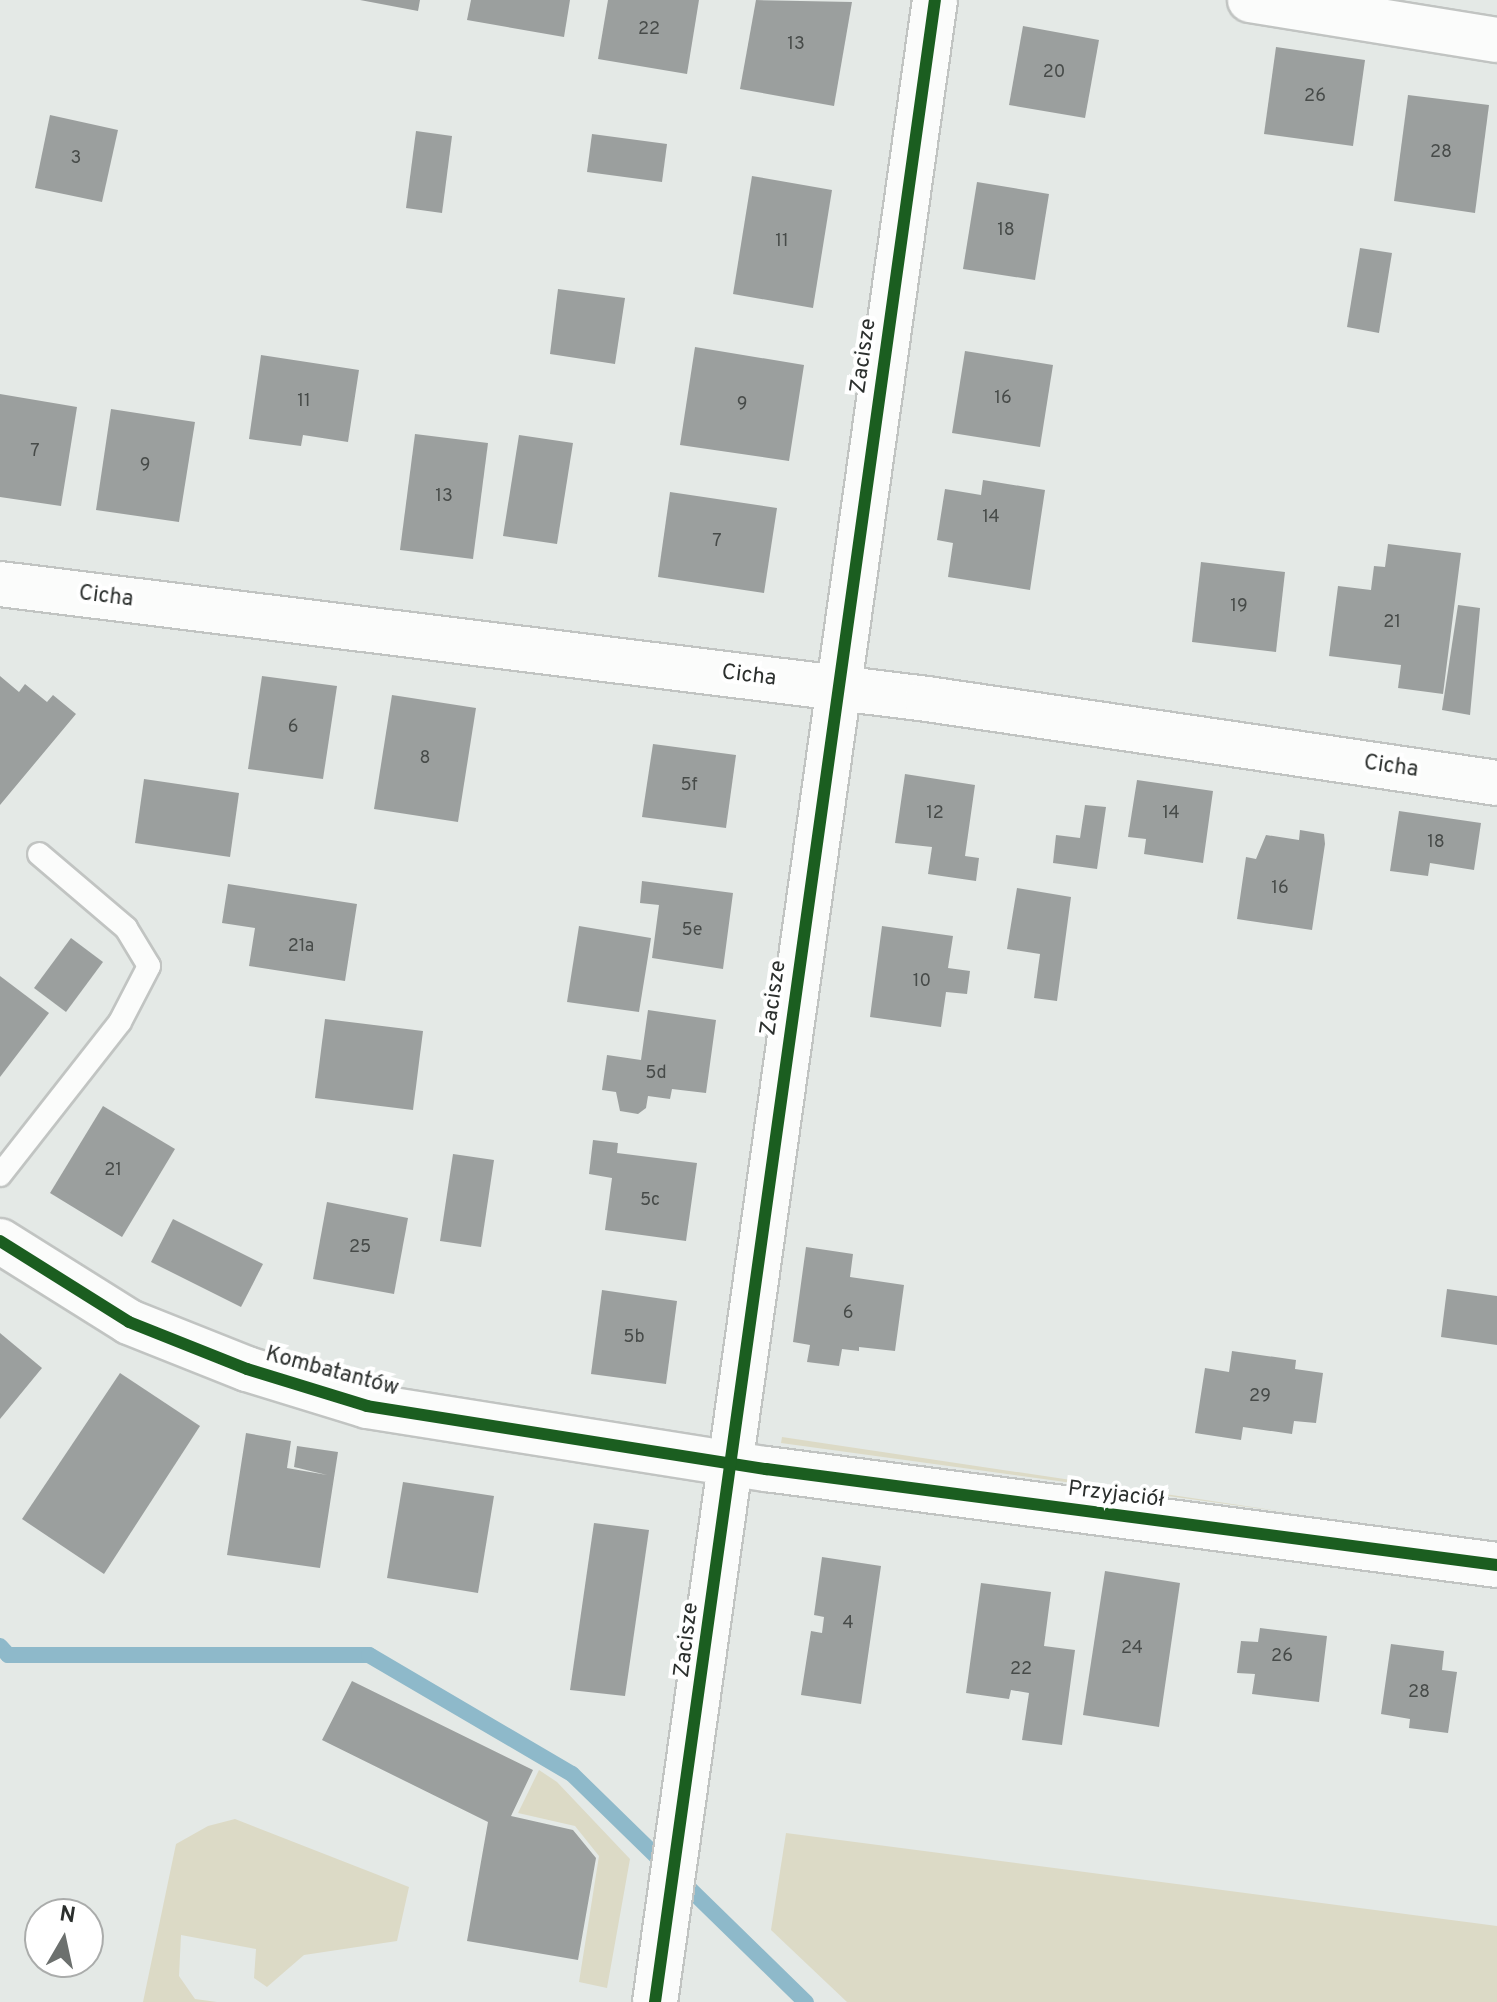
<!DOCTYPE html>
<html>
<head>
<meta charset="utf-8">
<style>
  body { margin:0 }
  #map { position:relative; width:1497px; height:2002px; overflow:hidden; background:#e4e9e6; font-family:Overpass,sans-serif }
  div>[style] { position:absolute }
  .green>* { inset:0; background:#dcdac6 }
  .stream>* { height:16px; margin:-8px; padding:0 8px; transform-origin:8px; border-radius:8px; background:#8eb9ca }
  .building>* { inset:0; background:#9b9f9e }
  .roads { filter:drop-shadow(2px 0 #c1c4c2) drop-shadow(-2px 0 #c1c4c2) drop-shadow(0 2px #c1c4c2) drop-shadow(0 -2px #c1c4c2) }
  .service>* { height:22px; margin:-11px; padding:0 11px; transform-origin:11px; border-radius:11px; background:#fbfcfb }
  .minor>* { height:44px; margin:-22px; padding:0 22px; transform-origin:22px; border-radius:22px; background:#fbfcfb }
  .tertiary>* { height:44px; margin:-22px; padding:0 22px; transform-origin:22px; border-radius:22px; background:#fbfcfb }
  .cycleway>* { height:12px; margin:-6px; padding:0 6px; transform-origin:6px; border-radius:6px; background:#1b5e20 }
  span { translate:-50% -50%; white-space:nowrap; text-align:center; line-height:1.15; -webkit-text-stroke:8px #fff; paint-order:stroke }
  .number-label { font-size:18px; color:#474b49 }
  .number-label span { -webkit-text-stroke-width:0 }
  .street-label { font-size:22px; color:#2b2f2d }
  .north { position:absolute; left:24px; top:1898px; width:80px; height:80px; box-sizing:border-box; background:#fff; border:2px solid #aaacab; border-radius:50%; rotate:9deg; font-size:22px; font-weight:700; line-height:32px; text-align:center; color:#2b2f2d }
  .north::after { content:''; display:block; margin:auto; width:28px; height:36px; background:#6c706e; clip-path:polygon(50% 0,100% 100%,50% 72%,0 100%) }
</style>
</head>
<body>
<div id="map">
  <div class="green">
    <div style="clip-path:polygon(782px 1437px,1299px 1514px,781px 1443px)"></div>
    <div style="clip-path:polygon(539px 1770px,557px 1782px,630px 1859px,607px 1988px,579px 1982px,599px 1856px,575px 1826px,518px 1813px)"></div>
    <div style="clip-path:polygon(235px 1819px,409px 1887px,397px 1941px,304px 1955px,267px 1987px,254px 1978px,256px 1949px,181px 1935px,179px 1976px,195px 1999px,217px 2002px,143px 2002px,176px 1844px,208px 1826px)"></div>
    <div style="clip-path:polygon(786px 1833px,1497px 1926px,1497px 2002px,847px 2002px,771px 1930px)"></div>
  </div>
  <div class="stream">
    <div style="left:0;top:1646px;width:12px;rotate:48deg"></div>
    <div style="left:8px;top:1655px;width:361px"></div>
    <div style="left:369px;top:1655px;width:235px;rotate:30.4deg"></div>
    <div style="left:572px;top:1774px;width:327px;rotate:44.3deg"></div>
  </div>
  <div class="building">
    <div style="clip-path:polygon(360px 0,420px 0,418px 11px)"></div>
    <div style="clip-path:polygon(471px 0,570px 0,564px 37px,467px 20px)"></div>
    <div style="clip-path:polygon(608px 0,699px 0,687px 74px,598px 59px)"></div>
    <div style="clip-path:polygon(756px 0,852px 2px,834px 106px,740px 89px)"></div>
    <div style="clip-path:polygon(1023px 26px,1099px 40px,1085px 118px,1009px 105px)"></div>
    <div style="clip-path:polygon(1276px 47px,1365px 60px,1353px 146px,1264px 134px)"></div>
    <div style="clip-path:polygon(1408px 95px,1489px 105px,1475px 213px,1394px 201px)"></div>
    <div style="clip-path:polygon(50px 115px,118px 130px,102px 202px,35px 188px)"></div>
    <div style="clip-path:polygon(416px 131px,452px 136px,442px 213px,406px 208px)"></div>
    <div style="clip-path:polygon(592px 134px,667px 144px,662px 182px,587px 172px)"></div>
    <div style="clip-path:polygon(752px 176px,832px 190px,813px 308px,733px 294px)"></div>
    <div style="clip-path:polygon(977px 182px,1049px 194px,1035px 280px,963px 269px)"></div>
    <div style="clip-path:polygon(1360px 248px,1392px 253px,1379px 333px,1347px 327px)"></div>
    <div style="clip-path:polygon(558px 289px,625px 298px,615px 364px,550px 354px)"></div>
    <div style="clip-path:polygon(695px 347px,804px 365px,789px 461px,680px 445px)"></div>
    <div style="clip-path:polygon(965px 351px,1053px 365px,1040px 447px,952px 433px)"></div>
    <div style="clip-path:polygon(261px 355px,359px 370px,348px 442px,303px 435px,301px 446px,249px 439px)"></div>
    <div style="clip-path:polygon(0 394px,77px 407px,61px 506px,0 497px)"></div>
    <div style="clip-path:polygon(111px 409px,195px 422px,179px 522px,96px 510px)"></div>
    <div style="clip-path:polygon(415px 434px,488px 443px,473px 559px,400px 550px)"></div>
    <div style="clip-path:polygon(519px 435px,573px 443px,557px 544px,503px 536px)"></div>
    <div style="clip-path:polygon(983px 480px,1045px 490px,1030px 590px,948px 577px,953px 543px,937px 540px,945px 489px,981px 495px)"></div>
    <div style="clip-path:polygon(670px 492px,777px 508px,764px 593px,658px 577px)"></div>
    <div style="clip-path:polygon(1388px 544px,1461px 553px,1443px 694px,1398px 688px,1401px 665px,1329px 656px,1338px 586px,1371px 590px,1374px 566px,1385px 567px)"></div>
    <div style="clip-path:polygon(1201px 562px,1285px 572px,1276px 652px,1192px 642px)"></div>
    <div style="clip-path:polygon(1458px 605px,1480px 608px,1470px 715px,1442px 710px)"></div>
    <div style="clip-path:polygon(0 676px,19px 692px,25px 684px,47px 702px,53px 695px,76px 714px,0 805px)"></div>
    <div style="clip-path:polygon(262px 676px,337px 686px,323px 779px,248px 769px)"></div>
    <div style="clip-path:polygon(392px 695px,476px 708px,458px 822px,374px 809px)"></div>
    <div style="clip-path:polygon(653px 744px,736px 755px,726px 828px,642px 817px)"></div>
    <div style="clip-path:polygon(905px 774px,975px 785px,965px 856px,979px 858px,976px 881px,928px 874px,932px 847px,895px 843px)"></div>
    <div style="clip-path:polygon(144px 779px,239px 793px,230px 857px,135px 843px)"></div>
    <div style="clip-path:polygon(1137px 780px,1213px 791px,1203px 863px,1144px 854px,1146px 839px,1128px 837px)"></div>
    <div style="clip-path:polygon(1085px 805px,1106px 807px,1097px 869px,1053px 863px,1056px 835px,1080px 838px)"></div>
    <div style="clip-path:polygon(1399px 811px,1481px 823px,1474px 870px,1430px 863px,1428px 876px,1390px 871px)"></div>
    <div style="clip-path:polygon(1300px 830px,1324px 834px,1325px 844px,1312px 930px,1237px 919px,1246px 857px,1256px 859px,1266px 835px,1299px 840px)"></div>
    <div style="clip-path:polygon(642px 881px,733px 893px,723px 969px,652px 958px,659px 905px,640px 903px)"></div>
    <div style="clip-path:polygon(228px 884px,357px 904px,345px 981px,249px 966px,255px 928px,222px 923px)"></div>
    <div style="clip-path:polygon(1017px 888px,1071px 897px,1057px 1001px,1034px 998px,1040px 954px,1007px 949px)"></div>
    <div style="clip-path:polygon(579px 926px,651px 938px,639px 1012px,567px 1002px)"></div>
    <div style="clip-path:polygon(882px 926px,953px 936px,948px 968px,970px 971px,967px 994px,946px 992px,941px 1027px,870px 1017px)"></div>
    <div style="clip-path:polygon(71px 938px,103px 962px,66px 1012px,34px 988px)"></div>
    <div style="clip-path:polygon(0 976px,49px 1013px,0 1077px)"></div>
    <div style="clip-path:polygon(648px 1010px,716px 1020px,706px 1093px,672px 1089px,670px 1099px,648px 1096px,646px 1108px,638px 1114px,620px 1111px,616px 1092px,602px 1090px,607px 1055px,641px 1060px)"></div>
    <div style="clip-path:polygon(325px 1019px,423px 1031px,413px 1110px,315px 1098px)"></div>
    <div style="clip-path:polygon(103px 1106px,175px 1149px,122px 1237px,50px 1193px)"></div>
    <div style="clip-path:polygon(593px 1140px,618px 1143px,617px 1153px,697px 1163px,686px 1241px,605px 1230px,612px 1178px,589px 1174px)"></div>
    <div style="clip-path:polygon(453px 1154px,494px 1160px,481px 1247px,440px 1241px)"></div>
    <div style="clip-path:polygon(327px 1202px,408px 1218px,394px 1294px,313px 1279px)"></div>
    <div style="clip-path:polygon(173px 1219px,263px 1264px,241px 1307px,151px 1262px)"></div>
    <div style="clip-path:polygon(806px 1247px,853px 1254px,850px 1277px,904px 1285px,895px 1351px,859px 1347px,859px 1351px,842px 1349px,839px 1366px,807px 1362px,810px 1345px,793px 1342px)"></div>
    <div style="clip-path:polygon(1447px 1289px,1497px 1296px,1497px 1345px,1441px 1337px)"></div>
    <div style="clip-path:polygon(602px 1290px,677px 1301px,666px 1384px,591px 1374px)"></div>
    <div style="clip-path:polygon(0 1333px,42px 1368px,0 1419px)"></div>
    <div style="clip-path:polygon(1232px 1351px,1296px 1360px,1295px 1369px,1323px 1373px,1316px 1423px,1294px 1421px,1292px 1434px,1243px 1427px,1241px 1440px,1195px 1433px,1205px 1368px,1229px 1372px)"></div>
    <div style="clip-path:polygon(120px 1373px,200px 1426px,104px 1574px,22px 1519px)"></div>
    <div style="clip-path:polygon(246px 1433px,291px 1441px,287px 1468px,327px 1475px,294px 1467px,297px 1446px,338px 1452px,320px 1568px,227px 1555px)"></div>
    <div style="clip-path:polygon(403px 1482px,494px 1496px,478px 1593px,387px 1578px)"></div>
    <div style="clip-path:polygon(594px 1523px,649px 1530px,625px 1696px,570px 1690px)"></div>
    <div style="clip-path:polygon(822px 1557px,881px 1566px,861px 1704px,801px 1695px,811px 1631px,822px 1633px,824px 1617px,814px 1615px)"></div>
    <div style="clip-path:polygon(1105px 1571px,1180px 1583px,1159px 1727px,1083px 1715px)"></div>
    <div style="clip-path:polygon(981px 1583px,1051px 1592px,1044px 1646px,1075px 1650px,1062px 1745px,1022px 1740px,1029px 1693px,1011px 1690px,1009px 1699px,966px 1693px)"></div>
    <div style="clip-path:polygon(1260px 1628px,1327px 1636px,1319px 1702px,1252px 1694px,1255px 1674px,1237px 1673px,1241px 1641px,1258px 1642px)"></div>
    <div style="clip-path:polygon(1391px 1644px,1444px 1651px,1442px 1670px,1457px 1672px,1448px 1733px,1409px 1728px,1410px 1719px,1381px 1714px)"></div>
    <div style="clip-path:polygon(352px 1681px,533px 1770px,511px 1816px,573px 1830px,596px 1858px,578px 1960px,467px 1941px,488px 1822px,322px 1740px)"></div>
  </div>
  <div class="roads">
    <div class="service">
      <div style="left:0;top:1175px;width:194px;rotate:-51.9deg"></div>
      <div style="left:120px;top:1022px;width:63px;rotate:-62.6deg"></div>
      <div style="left:149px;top:966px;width:44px;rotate:-121.2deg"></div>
      <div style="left:126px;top:928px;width:114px;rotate:-139.6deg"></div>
    </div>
    <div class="minor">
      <div style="left:0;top:584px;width:934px;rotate:7.07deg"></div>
      <div style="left:927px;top:699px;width:576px;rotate:8.38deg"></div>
      <div style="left:0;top:1241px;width:152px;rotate:32.1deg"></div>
      <div style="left:129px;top:1322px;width:127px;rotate:21.7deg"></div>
      <div style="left:247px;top:1369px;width:126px;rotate:17.1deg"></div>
      <div style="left:367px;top:1406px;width:404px;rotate:9deg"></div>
      <div style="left:766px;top:1469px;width:737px;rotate:7.48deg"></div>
      <div style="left:655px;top:2002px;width:2021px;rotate:-82.04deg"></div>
    </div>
    <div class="tertiary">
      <div style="left:1250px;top:0;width:250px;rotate:9.2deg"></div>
    </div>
  </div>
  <div class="cycleway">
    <div style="left:0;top:1241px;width:152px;rotate:32.1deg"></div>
    <div style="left:129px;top:1322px;width:127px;rotate:21.7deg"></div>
    <div style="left:247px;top:1369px;width:126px;rotate:17.1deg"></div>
    <div style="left:367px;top:1406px;width:404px;rotate:9deg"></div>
    <div style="left:766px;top:1469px;width:737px;rotate:7.48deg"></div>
    <div style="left:655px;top:2002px;width:2021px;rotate:-82.04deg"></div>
  </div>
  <div class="number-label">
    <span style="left:649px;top:30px">22</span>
    <span style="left:796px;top:45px">13</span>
    <span style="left:1054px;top:73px">20</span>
    <span style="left:1315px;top:97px">26</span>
    <span style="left:1441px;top:153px">28</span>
    <span style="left:76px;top:159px">3</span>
    <span style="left:1006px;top:231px">18</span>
    <span style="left:782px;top:242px">11</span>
    <span style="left:1003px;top:399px">16</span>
    <span style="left:304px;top:402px">11</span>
    <span style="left:742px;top:405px">9</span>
    <span style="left:35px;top:452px">7</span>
    <span style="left:145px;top:466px">9</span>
    <span style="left:444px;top:497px">13</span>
    <span style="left:991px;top:518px">14</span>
    <span style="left:717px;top:542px">7</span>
    <span style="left:1239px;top:607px">19</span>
    <span style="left:1392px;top:623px">21</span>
    <span style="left:293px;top:728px">6</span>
    <span style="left:425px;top:759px">8</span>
    <span style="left:689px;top:786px">5f</span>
    <span style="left:935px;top:814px">12</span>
    <span style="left:1171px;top:814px">14</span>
    <span style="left:1436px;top:843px">18</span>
    <span style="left:1280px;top:889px">16</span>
    <span style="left:692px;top:931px">5e</span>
    <span style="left:301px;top:947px">21a</span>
    <span style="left:922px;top:982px">10</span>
    <span style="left:656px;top:1074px">5d</span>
    <span style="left:113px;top:1171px">21</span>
    <span style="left:650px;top:1201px">5c</span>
    <span style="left:360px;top:1248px">25</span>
    <span style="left:848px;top:1314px">6</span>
    <span style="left:634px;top:1338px">5b</span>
    <span style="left:1260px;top:1397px">29</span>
    <span style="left:848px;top:1624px">4</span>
    <span style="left:1132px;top:1649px">24</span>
    <span style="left:1282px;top:1657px">26</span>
    <span style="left:1021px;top:1670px">22</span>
    <span style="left:1419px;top:1693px">28</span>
  </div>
  <div class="street-label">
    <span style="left:864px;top:356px;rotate:-82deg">Zacisze</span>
    <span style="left:106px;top:597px;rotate:7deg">Cicha</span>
    <span style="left:749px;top:676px;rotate:7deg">Cicha</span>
    <span style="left:1391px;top:767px;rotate:8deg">Cicha</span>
    <span style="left:774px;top:998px;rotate:-82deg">Zacisze</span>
    <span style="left:332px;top:1372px;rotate:15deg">Kombatantów</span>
    <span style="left:1116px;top:1495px;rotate:7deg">Przyjaciół</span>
    <span style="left:687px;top:1640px;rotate:-83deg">Zacisze</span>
  </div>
  <div class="north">N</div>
</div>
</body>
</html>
